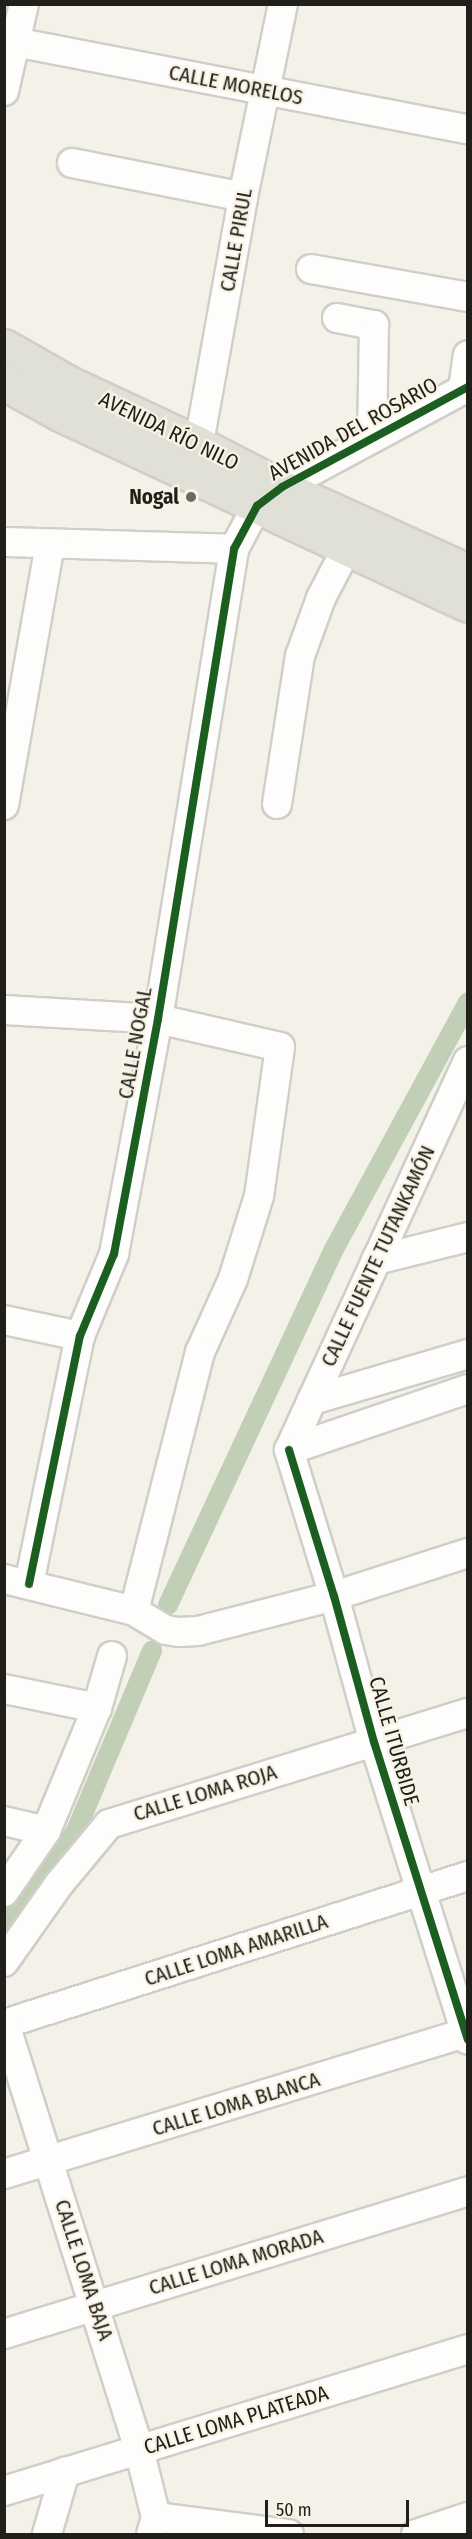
<!DOCTYPE html>
<html>
<head>
<meta charset="utf-8">
<style>
  body { margin:0 }
  #map { position:relative; width:472px; height:2539px; overflow:hidden; background:#f4f1e9; font-family:"Fira Sans Condensed",sans-serif }
  div>[style] { position:absolute }
  .canal>* { height:20px; margin:-10px; padding:0 10px; transform-origin:10px; border-radius:10px; background:#c1cfb6 }
  .roads { filter:drop-shadow(2px 0 #d1cec9) drop-shadow(-2px 0 #d1cec9) drop-shadow(0 2px #d1cec9) drop-shadow(0 -2px #d1cec9) }
  .minor>* { height:28px; margin:-14px; padding:0 14px; transform-origin:14px; border-radius:14px; background:#fdfdfc }
  .major>* { height:33px; margin:-16.5px; padding:0 16.5px; transform-origin:16.5px; border-radius:16.5px; background:#e0e0d6 }
  .cycleway>* { height:8px; margin:-4px; padding:0 4px; transform-origin:4px; border-radius:4px; background:#1b5e20 }
  .dots>* { width:16px; height:16px; translate:-50% -50%; box-sizing:border-box; border:3px solid #f8f3e5; border-radius:50% }
  span { translate:-50% -50%; white-space:nowrap; text-align:center; line-height:1.15; -webkit-text-stroke:4.5px #f8f3e5; paint-order:stroke }
  .street-label { font-size:21px; color:#211f1a }
  .poi-label { font-size:21px; color:#211f1a; font-weight:700 }
  .right { translate:-100% -50%; text-align:right }
  .frame { position:absolute; inset:0; border:6px solid #211f1a; pointer-events:none }
  .scale { position:absolute; left:265px; top:2500px; width:144px; height:27px; box-sizing:border-box; border:3px solid #211f1a; border-top:0; padding-left:8px; font-size:18px; line-height:21px; white-space:nowrap; color:#211f1a; -webkit-text-stroke:4px #f8f3e5; paint-order:stroke }
</style>
</head>
<body>
<div id="map">
  <div class="canal">
    <div style="left:168px;top:1605px;width:391px;rotate:-65deg"></div>
    <div style="left:333px;top:1251px;width:283px;rotate:-61.5deg"></div>
    <div style="left:4px;top:1925px;width:116px;rotate:-52.3deg"></div>
    <div style="left:75px;top:1833px;width:198px;rotate:-67.1deg"></div>
  </div>
  <div class="roads">
    <div class="minor">
      <div style="left:4px;top:40px;width:472px;rotate:10.9deg"></div>
      <div style="left:4px;top:91px;width:89px;rotate:-77.1deg"></div>
      <div style="left:72px;top:163px;width:174px;rotate:11.2deg"></div>
      <div style="left:311px;top:269px;width:159px;rotate:10.1deg"></div>
      <div style="left:337px;top:318px;width:38px;rotate:11deg"></div>
      <div style="left:374px;top:325px;width:113px;rotate:91deg"></div>
      <div style="left:463px;top:389px;width:34px;rotate:-82deg"></div>
      <div style="left:195px;top:465px;width:272px;rotate:-79.8deg"></div>
      <div style="left:243px;top:197px;width:197px;rotate:-78.3deg"></div>
      <div style="left:4px;top:542px;width:230px;rotate:1.7deg"></div>
      <div style="left:277px;top:804px;width:150px;rotate:-81.2deg"></div>
      <div style="left:300px;top:656px;width:62px;rotate:-70.1deg"></div>
      <div style="left:321px;top:598px;width:56px;rotate:-62.5deg"></div>
      <div style="left:4px;top:805px;width:264px;rotate:-80deg"></div>
      <div style="left:4px;top:1010px;width:154px;rotate:3.3deg"></div>
      <div style="left:158px;top:1019px;width:125px;rotate:12.9deg"></div>
      <div style="left:280px;top:1047px;width:150px;rotate:98deg"></div>
      <div style="left:259px;top:1196px;width:87px;rotate:107.4deg"></div>
      <div style="left:233px;top:1279px;width:80px;rotate:114.3deg"></div>
      <div style="left:200px;top:1352px;width:267px;rotate:104.3deg"></div>
      <div style="left:376px;top:1260px;width:95px;rotate:-14deg"></div>
      <div style="left:4px;top:1320px;width:78px;rotate:11.9deg"></div>
      <div style="left:312px;top:1400px;width:163px;rotate:-16.4deg"></div>
      <div style="left:289px;top:1450px;width:153px;rotate:72.9deg"></div>
      <div style="left:334px;top:1596px;width:151px;rotate:74.7deg"></div>
      <div style="left:374px;top:1742px;width:312px;rotate:72.5deg"></div>
      <div style="left:289px;top:1450px;width:428px;rotate:-65.3deg"></div>
      <div style="left:289px;top:1450px;width:189px;rotate:-18.8deg"></div>
      <div style="left:4px;top:1579px;width:134px;rotate:13.8deg"></div>
      <div style="left:134px;top:1611px;width:37px;rotate:31deg"></div>
      <div style="left:166px;top:1630px;width:13px;rotate:9deg"></div>
      <div style="left:179px;top:1632px;width:19px;rotate:-3deg"></div>
      <div style="left:198px;top:1631px;width:140px;rotate:-14.4deg"></div>
      <div style="left:334px;top:1596px;width:141px;rotate:-17.8deg"></div>
      <div style="left:29px;top:1584px;width:253px;rotate:-78.4deg"></div>
      <div style="left:80px;top:1336px;width:89px;rotate:-67.5deg"></div>
      <div style="left:114px;top:1254px;width:239px;rotate:-79.4deg"></div>
      <div style="left:158px;top:1019px;width:476px;rotate:-80.8deg"></div>
      <div style="left:234px;top:549px;width:49px;rotate:-61.9deg"></div>
      <div style="left:257px;top:506px;width:31px;rotate:-37deg"></div>
      <div style="left:282px;top:487px;width:211px;rotate:-28.3deg"></div>
      <div style="left:4px;top:1689px;width:95px;rotate:11.5deg"></div>
      <div style="left:4px;top:1821px;width:43px;rotate:13.4deg"></div>
      <div style="left:4px;top:1892px;width:74px;rotate:-55.5deg"></div>
      <div style="left:46px;top:1831px;width:133px;rotate:-67.5deg"></div>
      <div style="left:97px;top:1708px;width:54px;rotate:-73.9deg"></div>
      <div style="left:4px;top:1962px;width:95px;rotate:-54.8deg"></div>
      <div style="left:59px;top:1884px;width:78px;rotate:-50.2deg"></div>
      <div style="left:109px;top:1824px;width:376px;rotate:-17.2deg"></div>
      <div style="left:4px;top:2024px;width:487px;rotate:-17.7deg"></div>
      <div style="left:5px;top:2024px;width:446px;rotate:72.5deg"></div>
      <div style="left:139px;top:2449px;width:70px;rotate:76deg"></div>
      <div style="left:156px;top:2517px;width:18px;rotate:106deg"></div>
      <div style="left:4px;top:2174px;width:485px;rotate:-17deg"></div>
      <div style="left:4px;top:2334px;width:486px;rotate:-17.1deg"></div>
      <div style="left:4px;top:2491px;width:485px;rotate:-17deg"></div>
      <div style="left:156px;top:2517px;width:134px;rotate:7.3deg"></div>
      <div style="left:47px;top:2534px;width:65px;rotate:-73.8deg"></div>
      <div style="left:416px;top:2534px;width:55px;rotate:-18.1deg"></div>
    </div>
    <div class="major">
      <div style="left:4px;top:346px;width:77px;rotate:29.6deg"></div>
      <div style="left:71px;top:384px;width:141px;rotate:25.1deg"></div>
      <div style="left:199px;top:444px;width:93px;rotate:27.4deg"></div>
      <div style="left:282px;top:487px;width:204px;rotate:24.3deg"></div>
      <div style="left:4px;top:383px;width:64px;rotate:29deg"></div>
      <div style="left:60px;top:414px;width:450px;rotate:25.1deg"></div>
    </div>
  </div>
  <div class="cycleway">
    <div style="left:289px;top:1450px;width:153px;rotate:72.9deg"></div>
    <div style="left:334px;top:1596px;width:151px;rotate:74.7deg"></div>
    <div style="left:374px;top:1742px;width:312px;rotate:72.5deg"></div>
    <div style="left:29px;top:1584px;width:253px;rotate:-78.4deg"></div>
    <div style="left:80px;top:1336px;width:89px;rotate:-67.5deg"></div>
    <div style="left:114px;top:1254px;width:239px;rotate:-79.4deg"></div>
    <div style="left:158px;top:1019px;width:476px;rotate:-80.8deg"></div>
    <div style="left:234px;top:549px;width:49px;rotate:-61.9deg"></div>
    <div style="left:257px;top:506px;width:31px;rotate:-37deg"></div>
    <div style="left:282px;top:487px;width:211px;rotate:-28.3deg"></div>
  </div>
  <div class="dots">
    <div style="left:191px;top:497px;background:#6b6862"></div>
  </div>
  <div class="street-label">
    <span style="left:236px;top:85px;rotate:11deg">CALLE MORELOS</span>
    <span style="left:236px;top:240px;rotate:-80deg">CALLE PIRUL</span>
    <span style="left:353px;top:429px;rotate:-29deg">AVENIDA DEL ROSARIO</span>
    <span style="left:169px;top:431px;rotate:26deg">AVENIDA RÍO NILO</span>
    <span style="left:135px;top:1043px;rotate:-80deg">CALLE NOGAL</span>
    <span style="left:378px;top:1256px;rotate:-65deg">CALLE FUENTE TUTANKAMÓN</span>
    <span style="left:394px;top:1741px;rotate:74deg">CALLE ITURBIDE</span>
    <span style="left:205px;top:1793px;rotate:-17deg">CALLE LOMA ROJA</span>
    <span style="left:236px;top:1950px;rotate:-18deg">CALLE LOMA AMARILLA</span>
    <span style="left:236px;top:2104px;rotate:-17deg">CALLE LOMA BLANCA</span>
    <span style="left:236px;top:2262px;rotate:-17deg">CALLE LOMA MORADA</span>
    <span style="left:84px;top:2270px;rotate:72deg">CALLE LOMA BAJA</span>
    <span style="left:236px;top:2420px;rotate:-17deg">CALLE LOMA PLATEADA</span>
  </div>
  <div class="poi-label">
    <span class="right" style="left:179px;top:497px">Nogal</span>
  </div>
  <div class="frame"></div>
  <div class="scale">50 m</div>
</div>
</body>
</html>
